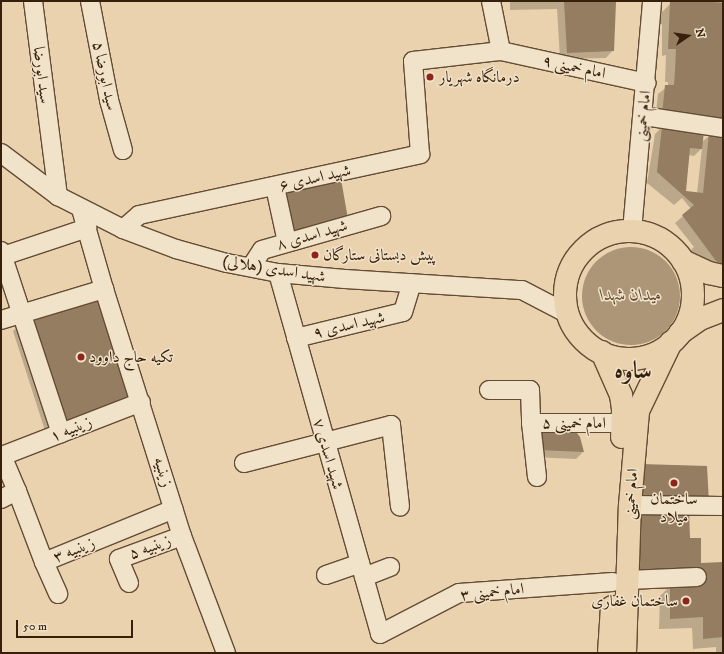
<!DOCTYPE html>
<html>
<head>
<meta charset="utf-8">
<style>
  body { margin:0 }
  #map { position:relative; width:724px; height:654px; overflow:hidden; background:#ead2ae; font-family:"IM FELL DW Pica",Amiri,serif }
  div>[style] { position:absolute }
  .water>* { inset:0; background:#ad9577 }
  .round { border-radius:50% }
  .shadow>* { inset:0; background:#0003 }
  .building>* { inset:0; background:#947d60 }
  .roads { filter:drop-shadow(1px 0 #644c34) drop-shadow(-1px 0 #644c34) drop-shadow(0 1px #644c34) drop-shadow(0 -1px #644c34) }
  .minor>* { height:18px; margin:-9px; padding:0 9px; transform-origin:9px; border-radius:9px; background:#f1e2ca }
  .major>* { height:22px; margin:-11px; padding:0 11px; transform-origin:11px; border-radius:11px; background:#ead2ae }
  .major>.ring { margin:-11px; padding:0; box-sizing:content-box; background:none; border:22px solid #ead2ae; border-radius:50% }
  .dots>* { width:11px; height:11px; translate:-50% -50%; box-sizing:border-box; border:2px solid #f1e2ca; border-radius:50% }
  span { translate:-50% -50%; white-space:nowrap; text-align:center; line-height:1.15; -webkit-text-stroke:3px #f1e2ca; paint-order:stroke }
  .street-label { font-size:16px; color:#37200b }
  .poi-label { font-size:16px; color:#37200b }
  .left { translate:0 -50%; text-align:left }
  .right { translate:-100% -50%; text-align:right }
  .water-label { font-size:17px; color:#604931; font-style:italic }
  .town-label { font-size:24px; color:#37200b; font-weight:700 }
  .frame { position:absolute; inset:0; border:2px solid #37200b; pointer-events:none }
  .north { position:absolute; left:668px; top:16px; width:40px; height:40px; -webkit-text-stroke:3px #f1e2ca; paint-order:stroke; rotate:77deg; font-size:11px; font-weight:700; line-height:16px; text-align:center; color:#37200b }
  .north::after { content:''; display:block; margin:auto; width:14px; height:18px; background:#37200b; clip-path:polygon(50% 0,100% 100%,50% 72%,0 100%) }
  .scale { position:absolute; left:16px; top:620px; width:117px; height:18px; box-sizing:border-box; border:2px solid #37200b; border-top:0; padding-left:5px; font-size:12px; line-height:14px; white-space:nowrap; color:#37200b; -webkit-text-stroke:3px #f1e2ca; paint-order:stroke }
</style>
</head>
<body>
<div id="map">
  <div class="water">
    <div class="round" style="left:582px;top:247px;width:98px;height:98px"></div>
  </div>
  <div class="shadow">
    <div style="clip-path:polygon(510px 1px,605px 1px,613px 50px,606px 58px,560px 59px,557px 9px,510px 10px)"></div>
    <div style="clip-path:polygon(673px 1px,723px 1px,723px 129px,655px 122px,658px 94px,668px 86px,668px 82px,665px 82px,666px 55px,662px 56px,662px 24px,659px 24px,660px 14px)"></div>
    <div style="clip-path:polygon(evenodd,662px 127px,702px 142px,710px 135px,723px 136px,723px 279px,706px 272px,690px 251px,694px 247px,675px 223px,691px 209px,682px 198px,674px 205px,647px 183px,655px 134px,662px 127px,702px 148px,697px 193px,685px 194px,689px 155px,694px 156px,702px 148px)"></div>
    <div style="clip-path:polygon(284px 193px,277px 247px,270px 207px)"></div>
    <div style="clip-path:polygon(100px 295px,48px 440px,13px 331px,27px 317px)"></div>
    <div style="clip-path:polygon(536px 429px,583px 452px,576px 459px,531px 457px)"></div>
    <div style="clip-path:polygon(688px 513px,689px 539px,700px 564px,723px 563px,723px 653px,716px 653px,716px 647px,693px 649px,692px 628px,659px 629px,660px 596px,672px 584px)"></div>
  </div>
  <div class="building">
    <div style="clip-path:polygon(564px 1px,616px 2px,614px 51px,567px 53px)"></div>
    <div style="clip-path:polygon(703px 1px,723px 3px,723px 119px,662px 115px,665px 85px,674px 85px,675px 71px,676px 49px,668px 49px,670px 2px)"></div>
    <div style="clip-path:polygon(662px 126px,704px 131px,702px 149px,690px 148px,686px 191px,703px 193px,709px 133px,723px 135px,723px 264px,716px 261px,682px 215px,694px 205px,657px 172px)"></div>
    <div style="clip-path:polygon(341px 179px,348px 219px,291px 234px,283px 192px)"></div>
    <div style="clip-path:polygon(101px 294px,135px 398px,62px 427px,26px 316px)"></div>
    <div style="clip-path:polygon(535px 428px,573px 428px,580px 437px,584px 452px,538px 450px)"></div>
    <div style="clip-path:polygon(641px 464px,707px 466px,709px 503px,638px 500px)"></div>
    <div style="clip-path:polygon(689px 509px,690px 538px,701px 538px,701px 563px,723px 562px,723px 637px,703px 639px,703px 617px,670px 619px,670px 585px,635px 575px,637px 510px)"></div>
  </div>
  <div class="roads">
    <div class="minor">
      <div style="left:33px;top:1px;width:197px;rotate:82.7deg"></div>
      <div style="left:90px;top:1px;width:101px;rotate:79.1deg"></div>
      <div style="left:109px;top:100px;width:52px;rotate:74.4deg"></div>
      <div style="left:491px;top:1px;width:51px;rotate:78.7deg"></div>
      <div style="left:643px;top:116px;width:81px;rotate:8.5deg"></div>
      <div style="left:1px;top:153px;width:71px;rotate:37deg"></div>
      <div style="left:58px;top:196px;width:73px;rotate:26.9deg"></div>
      <div style="left:123px;top:229px;width:57px;rotate:20.7deg"></div>
      <div style="left:176px;top:249px;width:53px;rotate:15.4deg"></div>
      <div style="left:227px;top:263px;width:52px;rotate:11.1deg"></div>
      <div style="left:278px;top:273px;width:67px;rotate:5.1deg"></div>
      <div style="left:345px;top:279px;width:177px;rotate:3.6deg"></div>
      <div style="left:522px;top:290px;width:52px;rotate:27.6deg"></div>
      <div style="left:275px;top:187px;width:56px;rotate:77.7deg"></div>
      <div style="left:81px;top:209px;width:83px;rotate:74deg"></div>
      <div style="left:104px;top:289px;width:259px;rotate:72.5deg"></div>
      <div style="left:182px;top:536px;width:125px;rotate:69.4deg"></div>
      <div style="left:123px;top:229px;width:21px;rotate:-41deg"></div>
      <div style="left:139px;top:215px;width:288px;rotate:-12.2deg"></div>
      <div style="left:420px;top:154px;width:93px;rotate:-94.3deg"></div>
      <div style="left:413px;top:61px;width:89px;rotate:-6.5deg"></div>
      <div style="left:501px;top:51px;width:149px;rotate:12.4deg"></div>
      <div style="left:632px;top:231px;width:231px;rotate:-85deg"></div>
      <div style="left:1px;top:251px;width:192px;rotate:71.8deg"></div>
      <div style="left:3px;top:256px;width:89px;rotate:-18.4deg"></div>
      <div style="left:251px;top:267px;width:20px;rotate:-57deg"></div>
      <div style="left:262px;top:250px;width:124px;rotate:-15.9deg"></div>
      <div style="left:278px;top:273px;width:375px;rotate:74.2deg"></div>
      <div style="left:380px;top:634px;width:89px;rotate:-27.4deg"></div>
      <div style="left:459px;top:593px;width:154px;rotate:-4.1deg"></div>
      <div style="left:1px;top:320px;width:108px;rotate:-16.8deg"></div>
      <div style="left:296px;top:338px;width:110px;rotate:-13.7deg"></div>
      <div style="left:403px;top:312px;width:30px;rotate:-73deg"></div>
      <div style="left:489px;top:390px;width:41px"></div>
      <div style="left:530px;top:390px;width:33px;rotate:88deg"></div>
      <div style="left:244px;top:463px;width:152px;rotate:-14.5deg"></div>
      <div style="left:391px;top:425px;width:82px;rotate:83.7deg"></div>
      <div style="left:537px;top:477px;width:54px;rotate:-96.3deg"></div>
      <div style="left:531px;top:423px;width:92px"></div>
      <div style="left:17px;top:491px;width:76px;rotate:69.2deg"></div>
      <div style="left:44px;top:562px;width:140px;rotate:-22.2deg"></div>
      <div style="left:1px;top:499px;width:18px;rotate:-27deg"></div>
      <div style="left:17px;top:491px;width:38px;rotate:-113deg"></div>
      <div style="left:2px;top:456px;width:149px;rotate:-21.2deg"></div>
      <div style="left:630px;top:505px;width:93px;rotate:0.6deg"></div>
      <div style="left:44px;top:562px;width:35px;rotate:66deg"></div>
      <div style="left:326px;top:575px;width:36px;rotate:-19deg"></div>
      <div style="left:364px;top:577px;width:28px;rotate:-21deg"></div>
      <div style="left:628px;top:580px;width:69px;rotate:-2.5deg"></div>
      <div style="left:129px;top:583px;width:26px;rotate:-113deg"></div>
      <div style="left:119px;top:559px;width:67px;rotate:-20.1deg"></div>
    </div>
    <div class="major">
      <div class="ring" style="left:565px;top:231px;width:106px;height:106px"></div>
      <div style="left:683px;top:261px;width:29px;rotate:25deg"></div>
      <div style="left:709px;top:273px;width:14px;rotate:12deg"></div>
      <div style="left:680px;top:333px;width:24px;rotate:-35deg"></div>
      <div style="left:700px;top:319px;width:25px;rotate:-21deg"></div>
      <div style="left:602px;top:352px;width:47px;rotate:66.2deg"></div>
      <div style="left:621px;top:395px;width:15px;rotate:82deg"></div>
      <div style="left:623px;top:410px;width:27px;rotate:92deg"></div>
      <div style="left:609px;top:653px;width:46px;rotate:-86.3deg"></div>
      <div style="left:625px;top:653px;width:148px;rotate:-88.1deg"></div>
      <div style="left:630px;top:505px;width:94px;rotate:-85.1deg"></div>
      <div style="left:638px;top:411px;width:76px;rotate:-64.4deg"></div>
    </div>
  </div>
  <div class="dots">
    <div style="left:430px;top:77px;background:#8f2418"></div>
    <div style="left:315px;top:255px;background:#8f2418"></div>
    <div style="left:81px;top:357px;background:#8f2418"></div>
    <div style="left:674px;top:483px;background:#8f2418"></div>
    <div style="left:686px;top:601px;background:#8f2418"></div>
  </div>
  <div class="street-label">
    <span style="left:574px;top:67px;rotate:12deg">امام خمینی ۹</span>
    <span style="left:42px;top:75px;rotate:83deg">سید ابورضا</span>
    <span style="left:105px;top:76px;rotate:78deg">سید ابورضا ۵</span>
    <span style="left:643px;top:116px;rotate:-84deg">امام خمینی</span>
    <span style="left:315px;top:178px;rotate:-13deg">شهید اسدی ۶</span>
    <span style="left:312px;top:235px;rotate:-16deg">شهید اسدی ۸</span>
    <span style="left:274px;top:269px;rotate:9deg">شهید اسدی (هلالی)</span>
    <span style="left:349px;top:325px;rotate:-13deg">شهید اسدی ۹</span>
    <span style="left:574px;top:423px">امام خمینی ۵</span>
    <span style="left:71px;top:429px;rotate:-22deg">زینبیه ۱</span>
    <span style="left:328px;top:454px;rotate:74deg">شهید اسدی ۷</span>
    <span style="left:163px;top:472px;rotate:73deg">زینبیه</span>
    <span style="left:631px;top:494px;rotate:-86deg">امام خمینی</span>
    <span style="left:150px;top:547px;rotate:-20deg">زینبیه ۵</span>
    <span style="left:74px;top:550px;rotate:-22deg">زینبیه ۳</span>
    <span style="left:492px;top:592px;rotate:-6deg">امام خمینی ۳</span>
  </div>
  <div class="poi-label">
    <span class="left" style="left:439px;top:77px">درمانگاه شهریار</span>
    <span class="left" style="left:323px;top:255px">پیش دبستانی ستارگان</span>
    <span class="left" style="left:89px;top:357px">تکیه حاج داوود</span>
    <span style="left:674px;top:508px">ساختمان<br>میلاد</span>
    <span class="right" style="left:678px;top:601px">ساختمان غفاری</span>
  </div>
  <div class="water-label">
    <span style="left:631px;top:296px">میدان شهدا</span>
  </div>
  <div class="town-label">
    <span style="left:633px;top:372px">ساوه</span>
  </div>
  <div class="frame"></div>
  <div class="north">N</div>
  <div class="scale">50 m</div>
</div>
</body>
</html>
